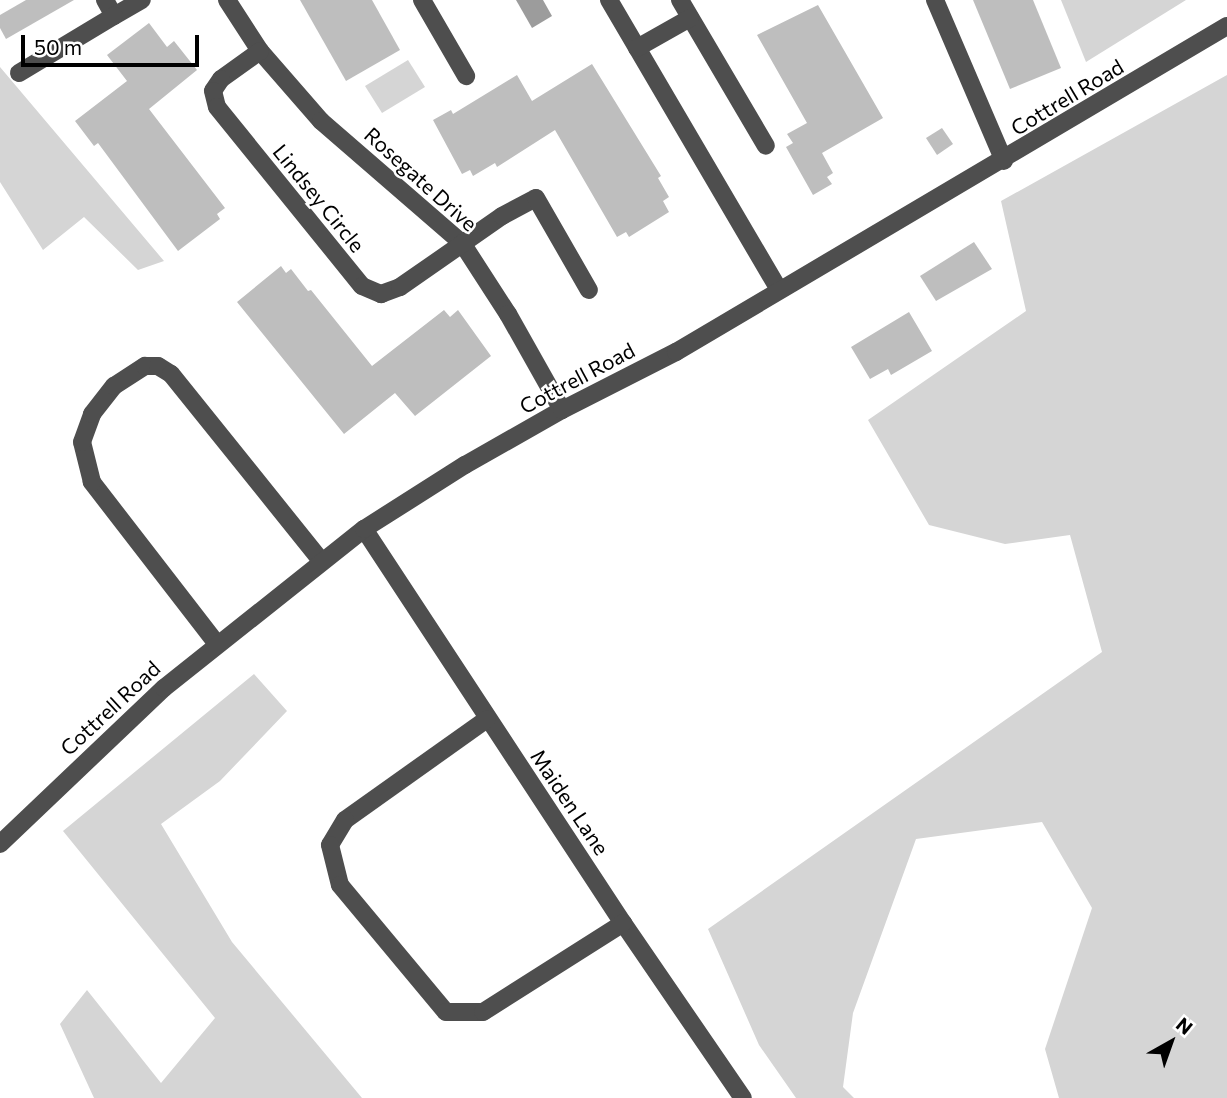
<!DOCTYPE html>
<html>
<head>
<meta charset="utf-8">
<style>
  body { margin:0 }
  #map { position:relative; width:1227px; height:1098px; overflow:hidden; background:#fff; font-family:Commissioner,sans-serif }
  div>[style] { position:absolute }
  .green>* { inset:0; background:#d5d5d5 }
  .water>* { inset:0; background:#9c9c9c }
  .building>* { inset:0; background:#bebebe }
  .minor>* { height:18px; margin:-9px; padding:0 9px; transform-origin:9px; border-radius:9px; background:#4e4e4e }
  span { translate:-50% -50%; white-space:nowrap; text-align:center; line-height:1.15; -webkit-text-stroke:5px #fff; paint-order:stroke }
  .street-label { font-size:21px; color:#000 }
  .north { position:absolute; left:1136px; top:1007px; width:70px; height:70px; -webkit-text-stroke:5px #fff; paint-order:stroke; rotate:40deg; font-size:19px; font-weight:700; line-height:28px; text-align:center; color:#000 }
  .north::after { content:''; display:block; margin:auto; width:24px; height:32px; background:#000; clip-path:polygon(50% 0,100% 100%,50% 72%,0 100%) }
  .scale { position:absolute; left:21px; top:35px; width:178px; height:32px; box-sizing:border-box; border:4px solid #000; border-top:0; padding-left:9px; font-size:21px; line-height:24px; white-space:nowrap; color:#000; -webkit-text-stroke:5px #fff; paint-order:stroke }
</style>
</head>
<body>
<div id="map">
  <div class="green">
    <div style="clip-path:polygon(1061px 0,1186px 0,1086px 62px)"></div>
    <div style="clip-path:polygon(408px 60px,425px 87px,382px 113px,365px 86px)"></div>
    <div style="clip-path:polygon(0 67px,164px 261px,138px 270px,84px 217px,43px 250px,0 182px)"></div>
    <div style="clip-path:polygon(1227px 75px,1227px 1098px,1059px 1098px,1045px 1049px,1092px 908px,1042px 822px,916px 839px,853px 1013px,843px 1087px,854px 1098px,796px 1098px,759px 1045px,708px 929px,1102px 652px,1070px 535px,1005px 544px,929px 525px,868px 420px,1026px 311px,1001px 201px)"></div>
    <div style="clip-path:polygon(254px 674px,287px 711px,220px 781px,161px 824px,232px 942px,362px 1098px,94px 1098px,60px 1024px,87px 990px,161px 1083px,215px 1018px,63px 831px)"></div>
  </div>
  <div class="water">
    <div style="clip-path:polygon(516px 0,543px 0,552px 16px,532px 28px)"></div>
  </div>
  <div class="building">
    <div style="clip-path:polygon(26px 0,74px 0,6px 39px,0 28px,0 15px)"></div>
    <div style="clip-path:polygon(300px 0,372px 0,400px 50px,346px 81px)"></div>
    <div style="clip-path:polygon(973px 0,1033px 0,1061px 68px,1010px 89px)"></div>
    <div style="clip-path:polygon(818px 5px,883px 118px,822px 153px,833px 173px,827px 177px,832px 184px,813px 195px,786px 147px,793px 143px,787px 134px,807px 123px,757px 35px)"></div>
    <div style="clip-path:polygon(149px 23px,167px 47px,174px 41px,197px 70px,149px 109px,225px 208px,217px 214px,220px 219px,178px 251px,98px 143px,94px 146px,75px 121px,127px 81px,107px 55px)"></div>
    <div style="clip-path:polygon(592px 64px,661px 176px,658px 178px,669px 197px,663px 201px,669px 212px,629px 237px,626px 232px,617px 237px,555px 130px,497px 167px,495px 163px,473px 176px,470px 170px,462px 174px,433px 120px,451px 110px,453px 114px,517px 75px,532px 101px)"></div>
    <div style="clip-path:polygon(942px 128px,953px 144px,937px 155px,926px 138px)"></div>
    <div style="clip-path:polygon(974px 242px,992px 269px,936px 301px,920px 276px)"></div>
    <div style="clip-path:polygon(281px 266px,286px 273px,291px 269px,308px 291px,311px 290px,372px 366px,444px 310px,450px 317px,458px 310px,491px 356px,415px 416px,395px 393px,344px 434px,237px 302px)"></div>
    <div style="clip-path:polygon(909px 312px,932px 351px,891px 375px,888px 369px,870px 379px,851px 347px)"></div>
  </div>
  <div class="minor">
    <div style="left:105px;top:0;width:18px;rotate:61deg"></div>
    <div style="left:114px;top:16px;width:32px;rotate:-30deg"></div>
    <div style="left:227px;top:0;width:61px;rotate:57.1deg"></div>
    <div style="left:260px;top:51px;width:93px;rotate:48.9deg"></div>
    <div style="left:321px;top:121px;width:186px;rotate:40.9deg"></div>
    <div style="left:462px;top:243px;width:85px;rotate:57.1deg"></div>
    <div style="left:508px;top:314px;width:110px;rotate:60.6deg"></div>
    <div style="left:422px;top:0;width:88px;rotate:59.9deg"></div>
    <div style="left:609px;top:0;width:336px;rotate:59.6deg"></div>
    <div style="left:680px;top:0;width:169px;rotate:59.5deg"></div>
    <div style="left:935px;top:0;width:175px;rotate:66.8deg"></div>
    <div style="left:637px;top:48px;width:61px;rotate:-29.5deg"></div>
    <div style="left:260px;top:51px;width:48px;rotate:144.3deg"></div>
    <div style="left:221px;top:79px;width:14px;rotate:124deg"></div>
    <div style="left:213px;top:91px;width:16px;rotate:76deg"></div>
    <div style="left:217px;top:107px;width:230px;rotate:51deg"></div>
    <div style="left:362px;top:286px;width:21px;rotate:23deg"></div>
    <div style="left:381px;top:294px;width:20px;rotate:-20deg"></div>
    <div style="left:400px;top:287px;width:124px;rotate:-34.8deg"></div>
    <div style="left:502px;top:216px;width:38px;rotate:-28deg"></div>
    <div style="left:536px;top:198px;width:106px;rotate:60.1deg"></div>
    <div style="left:19px;top:73px;width:111px;rotate:-31deg"></div>
    <div style="left:364px;top:529px;width:472px;rotate:56.7deg"></div>
    <div style="left:623px;top:923px;width:212px;rotate:55.6deg"></div>
    <div style="left:217px;top:644px;width:205px;rotate:-127.7deg"></div>
    <div style="left:92px;top:482px;width:41px;rotate:-104deg"></div>
    <div style="left:82px;top:442px;width:30px;rotate:-70deg"></div>
    <div style="left:92px;top:414px;width:36px;rotate:-52deg"></div>
    <div style="left:114px;top:386px;width:37px;rotate:-33deg"></div>
    <div style="left:145px;top:366px;width:13px"></div>
    <div style="left:158px;top:366px;width:15px;rotate:32deg"></div>
    <div style="left:171px;top:374px;width:241px;rotate:51.2deg"></div>
    <div style="left:487px;top:719px;width:174px;rotate:144.6deg"></div>
    <div style="left:345px;top:820px;width:29px;rotate:121deg"></div>
    <div style="left:330px;top:845px;width:41px;rotate:76deg"></div>
    <div style="left:340px;top:885px;width:165px;rotate:50.2deg"></div>
    <div style="left:446px;top:1012px;width:37px"></div>
    <div style="left:483px;top:1012px;width:166px;rotate:-32.4deg"></div>
    <div style="left:0;top:844px;width:226px;rotate:-43.6deg"></div>
    <div style="left:164px;top:688px;width:256px;rotate:-38.5deg"></div>
    <div style="left:364px;top:529px;width:120px;rotate:-32.4deg"></div>
    <div style="left:465px;top:465px;width:112px;rotate:-29.6deg"></div>
    <div style="left:562px;top:410px;width:128px;rotate:-27deg"></div>
    <div style="left:676px;top:352px;width:640px;rotate:-30.61deg"></div>
  </div>
  <div class="street-label">
    <span style="left:1067px;top:97px;rotate:-31deg">Cottrell Road</span>
    <span style="left:421px;top:179px;rotate:42deg">Rosegate Drive</span>
    <span style="left:319px;top:198px;rotate:51deg">Lindsey Circle</span>
    <span style="left:577px;top:378px;rotate:-28deg">Cottrell Road</span>
    <span style="left:110px;top:708px;rotate:-43deg">Cottrell Road</span>
    <span style="left:570px;top:802px;rotate:56deg">Maiden Lane</span>
  </div>
  <div class="north">N</div>
  <div class="scale">50 m</div>
</div>
</body>
</html>
